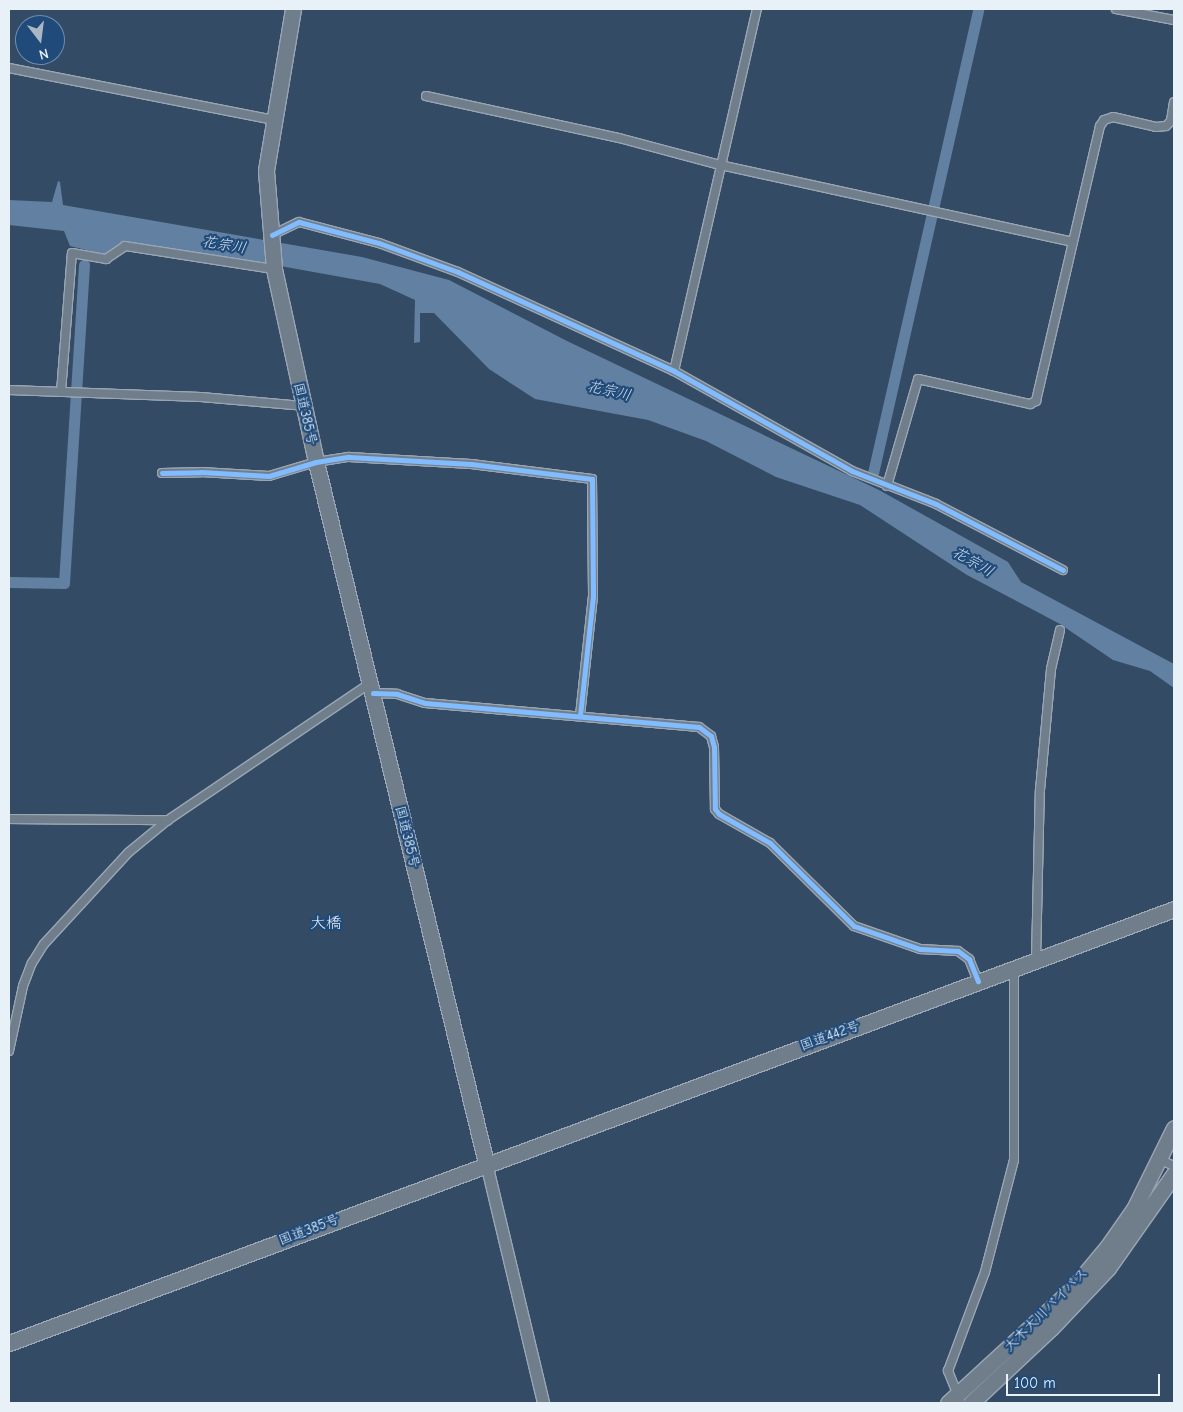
<!DOCTYPE html>
<html>
<head>
<meta charset="utf-8">
<style>
  body { margin:0 }
  #map { position:relative; width:1183px; height:1412px; overflow:hidden; background:#344b65; font-family:"Comic Neue","Klee One",sans-serif }
  div>[style] { position:absolute }
  .water>* { inset:0; background:#6280a1 }
  .canal>* { height:11px; margin:-5.5px; padding:0 5.5px; transform-origin:5.5px; border-radius:5.5px; background:#6280a1 }
  .roads { filter:drop-shadow(1px 0 #9aa6b3) drop-shadow(-1px 0 #9aa6b3) drop-shadow(0 1px #9aa6b3) drop-shadow(0 -1px #9aa6b3) }
  .street>* { height:8px; margin:-4px; padding:0 4px; transform-origin:4px; border-radius:4px; background:#707e8c }
  .secondary>* { height:11px; margin:-5.5px; padding:0 5.5px; transform-origin:5.5px; border-radius:5.5px; background:#707e8c }
  .highway>* { height:15px; margin:-7.5px; padding:0 7.5px; transform-origin:7.5px; border-radius:7.5px; background:#707e8c }
  .cycleway>* { height:5px; margin:-2.5px; padding:0 2.5px; transform-origin:2.5px; border-radius:2.5px; background:#80bcff }
  span { translate:-50% -50%; white-space:nowrap; text-align:center; line-height:1.15; -webkit-text-stroke:4.5px #1f4a7a; paint-order:stroke }
  .street-label { font-size:14px; color:#e8f1f8 }
  .water-label { font-size:15px; color:#d4e1ec; font-style:italic }
  .quarter-label { font-size:16px; color:#e8f1f8 }
  .frame { position:absolute; inset:0; border:10px solid #e8f1f8; pointer-events:none }
  .north { position:absolute; left:15px; top:15px; width:50px; height:50px; box-sizing:border-box; background:#1f4a7a; border:1px solid #6f8dac; border-radius:50%; rotate:165deg; font-size:14px; font-weight:700; line-height:20px; text-align:center; color:#e8f1f8 }
  .north::after { content:''; display:block; margin:auto; width:18px; height:22px; background:#a9b7c5; clip-path:polygon(50% 0,100% 100%,50% 72%,0 100%) }
  .scale { position:absolute; left:1006px; top:1374px; width:154px; height:22px; box-sizing:border-box; border:2px solid #e8f1f8; border-top:0; padding-left:6px; font-size:15px; line-height:18px; white-space:nowrap; color:#e8f1f8; -webkit-text-stroke:4px #1f4a7a; paint-order:stroke }
</style>
</head>
<body>
<div id="map">
  <div class="water">
    <div style="clip-path:polygon(58px 181px,60px 182px,63px 205px,362px 257px,449px 280px,567px 341px,879px 490px,1008px 562px,1021px 582px,1174px 664px,1174px 688px,1150px 671px,1113px 660px,1060px 624px,967px 575px,860px 505px,776px 477px,706px 441px,648px 420px,535px 399px,489px 369px,434px 313px,420px 313px,420px 342px,414px 343px,415px 300px,380px 284px,247px 260px,124px 243px,107px 255px,70px 246px,64px 231px,9px 225px,9px 200px,52px 202px)"></div>
  </div>
  <div class="canal">
    <div style="left:873px;top:473px;width:476px;rotate:-77.2deg"></div>
    <div style="left:9px;top:582px;width:55px;rotate:1deg"></div>
    <div style="left:64px;top:583px;width:319px;rotate:-86.4deg"></div>
  </div>
  <div class="roads">
    <div class="street">
      <div style="left:1116px;top:9px;width:59px;rotate:10.7deg"></div>
      <div style="left:9px;top:68px;width:270px;rotate:11.1deg"></div>
      <div style="left:426px;top:96px;width:198px;rotate:12.3deg"></div>
      <div style="left:619px;top:138px;width:105px;rotate:15deg"></div>
      <div style="left:720px;top:165px;width:361px;rotate:12.3deg"></div>
      <div style="left:272px;top:235px;width:30px;rotate:-26deg"></div>
      <div style="left:299px;top:222px;width:83px;rotate:14.7deg"></div>
      <div style="left:379px;top:243px;width:84px;rotate:20.2deg"></div>
      <div style="left:458px;top:272px;width:238px;rotate:24.6deg"></div>
      <div style="left:674px;top:371px;width:204px;rotate:29.3deg"></div>
      <div style="left:852px;top:471px;width:90px;rotate:21.4deg"></div>
      <div style="left:936px;top:504px;width:143px;rotate:27.5deg"></div>
      <div style="left:674px;top:371px;width:371px;rotate:-77.1deg"></div>
      <div style="left:9px;top:390px;width:192px;rotate:2.1deg"></div>
      <div style="left:201px;top:397px;width:102px;rotate:5deg"></div>
      <div style="left:61px;top:392px;width:139px;rotate:-85.5deg"></div>
      <div style="left:72px;top:253px;width:35px;rotate:10deg"></div>
      <div style="left:106px;top:259px;width:23px;rotate:-34deg"></div>
      <div style="left:125px;top:246px;width:151px;rotate:8.8deg"></div>
      <div style="left:162px;top:473px;width:39px;rotate:-1deg"></div>
      <div style="left:201px;top:472px;width:68px;rotate:3.4deg"></div>
      <div style="left:269px;top:476px;width:49px;rotate:-16.6deg"></div>
      <div style="left:316px;top:462px;width:33px;rotate:-9deg"></div>
      <div style="left:349px;top:457px;width:122px;rotate:3.3deg"></div>
      <div style="left:471px;top:464px;width:122px;rotate:7.1deg"></div>
      <div style="left:592px;top:479px;width:117px;rotate:89.5deg"></div>
      <div style="left:593px;top:596px;width:121px;rotate:96.2deg"></div>
      <div style="left:887px;top:486px;width:111px;rotate:-73.8deg"></div>
      <div style="left:918px;top:379px;width:115px;rotate:12.6deg"></div>
      <div style="left:1030px;top:404px;width:7px;rotate:-27deg"></div>
      <div style="left:1036px;top:401px;width:282px;rotate:-76.9deg"></div>
      <div style="left:1100px;top:126px;width:7px;rotate:-56deg"></div>
      <div style="left:1104px;top:120px;width:9px;rotate:-18deg"></div>
      <div style="left:1113px;top:117px;width:44px;rotate:13.1deg"></div>
      <div style="left:1156px;top:127px;width:10px;rotate:-6deg"></div>
      <div style="left:1166px;top:126px;width:7px;rotate:-45deg"></div>
      <div style="left:1171px;top:121px;width:19px;rotate:-81deg"></div>
      <div style="left:373px;top:693px;width:24px;rotate:2deg"></div>
      <div style="left:397px;top:694px;width:29px;rotate:18deg"></div>
      <div style="left:425px;top:703px;width:275px;rotate:5deg"></div>
      <div style="left:699px;top:727px;width:15px;rotate:37deg"></div>
      <div style="left:711px;top:736px;width:11px;rotate:75deg"></div>
      <div style="left:714px;top:747px;width:62px;rotate:89.1deg"></div>
      <div style="left:715px;top:809px;width:6px;rotate:51deg"></div>
      <div style="left:719px;top:814px;width:59px;rotate:29.6deg"></div>
      <div style="left:770px;top:843px;width:118px;rotate:44.7deg"></div>
      <div style="left:854px;top:926px;width:70px;rotate:19.2deg"></div>
      <div style="left:920px;top:949px;width:38px;rotate:3deg"></div>
      <div style="left:958px;top:951px;width:14px;rotate:36deg"></div>
      <div style="left:969px;top:959px;width:24px;rotate:68deg"></div>
      <div style="left:9px;top:819px;width:159px;rotate:0.4deg"></div>
      <div style="left:1036px;top:960px;width:170px;rotate:-88.7deg"></div>
      <div style="left:1040px;top:790px;width:121px;rotate:-84.8deg"></div>
      <div style="left:1051px;top:669px;width:40px;rotate:-77deg"></div>
      <div style="left:9px;top:1051px;width:66px;rotate:-77.8deg"></div>
      <div style="left:23px;top:986px;width:25px;rotate:-69deg"></div>
      <div style="left:32px;top:963px;width:22px;rotate:-58deg"></div>
      <div style="left:44px;top:944px;width:125px;rotate:-47.3deg"></div>
      <div style="left:129px;top:852px;width:50px;rotate:-39.4deg"></div>
      <div style="left:168px;top:820px;width:244px;rotate:-34.1deg"></div>
      <div style="left:1159px;top:1159px;width:17px;rotate:25deg"></div>
      <div style="left:961px;top:1403px;width:35px;rotate:-112deg"></div>
      <div style="left:948px;top:1371px;width:106px;rotate:-69.5deg"></div>
      <div style="left:985px;top:1272px;width:116px;rotate:-75.5deg"></div>
      <div style="left:1014px;top:1160px;width:192px;rotate:-90deg"></div>
    </div>
    <div class="secondary">
      <div style="left:486px;top:1163px;width:247px;rotate:76.6deg"></div>
    </div>
    <div class="highway">
      <div style="left:293px;top:9px;width:164px;rotate:99.5deg"></div>
      <div style="left:266px;top:171px;width:98px;rotate:85.3deg"></div>
      <div style="left:274px;top:269px;width:198px;rotate:77.7deg"></div>
      <div style="left:316px;top:462px;width:721px;rotate:76.37deg"></div>
      <div style="left:9px;top:1343px;width:1243px;rotate:-20.43deg"></div>
      <div style="left:948px;top:1403px;width:171px;rotate:-42.6deg"></div>
      <div style="left:1074px;top:1287px;width:53px;rotate:-50.3deg"></div>
      <div style="left:1108px;top:1246px;width:45px;rotate:-54.9deg"></div>
      <div style="left:1134px;top:1209px;width:90px;rotate:-63.7deg"></div>
      <div style="left:971px;top:1403px;width:110px;rotate:-43.2deg"></div>
      <div style="left:1051px;top:1328px;width:83px;rotate:-46.5deg"></div>
      <div style="left:1108px;top:1268px;width:115px;rotate:-54.9deg"></div>
    </div>
  </div>
  <div class="cycleway">
    <div style="left:272px;top:235px;width:30px;rotate:-26deg"></div>
    <div style="left:299px;top:222px;width:83px;rotate:14.7deg"></div>
    <div style="left:379px;top:243px;width:84px;rotate:20.2deg"></div>
    <div style="left:458px;top:272px;width:238px;rotate:24.6deg"></div>
    <div style="left:674px;top:371px;width:204px;rotate:29.3deg"></div>
    <div style="left:852px;top:471px;width:90px;rotate:21.4deg"></div>
    <div style="left:936px;top:504px;width:143px;rotate:27.5deg"></div>
    <div style="left:162px;top:473px;width:39px;rotate:-1deg"></div>
    <div style="left:201px;top:472px;width:68px;rotate:3.4deg"></div>
    <div style="left:269px;top:476px;width:49px;rotate:-16.6deg"></div>
    <div style="left:316px;top:462px;width:33px;rotate:-9deg"></div>
    <div style="left:349px;top:457px;width:122px;rotate:3.3deg"></div>
    <div style="left:471px;top:464px;width:122px;rotate:7.1deg"></div>
    <div style="left:592px;top:479px;width:117px;rotate:89.5deg"></div>
    <div style="left:593px;top:596px;width:121px;rotate:96.2deg"></div>
    <div style="left:373px;top:693px;width:24px;rotate:2deg"></div>
    <div style="left:397px;top:694px;width:29px;rotate:18deg"></div>
    <div style="left:425px;top:703px;width:275px;rotate:5deg"></div>
    <div style="left:699px;top:727px;width:15px;rotate:37deg"></div>
    <div style="left:711px;top:736px;width:11px;rotate:75deg"></div>
    <div style="left:714px;top:747px;width:62px;rotate:89.1deg"></div>
    <div style="left:715px;top:809px;width:6px;rotate:51deg"></div>
    <div style="left:719px;top:814px;width:59px;rotate:29.6deg"></div>
    <div style="left:770px;top:843px;width:118px;rotate:44.7deg"></div>
    <div style="left:854px;top:926px;width:70px;rotate:19.2deg"></div>
    <div style="left:920px;top:949px;width:38px;rotate:3deg"></div>
    <div style="left:958px;top:951px;width:14px;rotate:36deg"></div>
    <div style="left:969px;top:959px;width:24px;rotate:68deg"></div>
  </div>
  <div class="street-label">
    <span style="left:305px;top:414px;rotate:77deg">国道385号</span>
    <span style="left:407px;top:837px;rotate:76deg">国道385号</span>
    <span style="left:830px;top:1036px;rotate:-20deg">国道442号</span>
    <span style="left:309px;top:1230px;rotate:-21deg">国道385号</span>
    <span style="left:1046px;top:1310px;rotate:-45deg">大木大川バイパス</span>
  </div>
  <div class="water-label">
    <span style="left:224px;top:245px;rotate:9deg">花宗川</span>
    <span style="left:609px;top:391px;rotate:13deg">花宗川</span>
    <span style="left:973px;top:562px;rotate:30deg">花宗川</span>
  </div>
  <div class="quarter-label">
    <span style="left:326px;top:923px">大橋</span>
  </div>
  <div class="frame"></div>
  <div class="north">N</div>
  <div class="scale">100 m</div>
</div>
</body>
</html>
